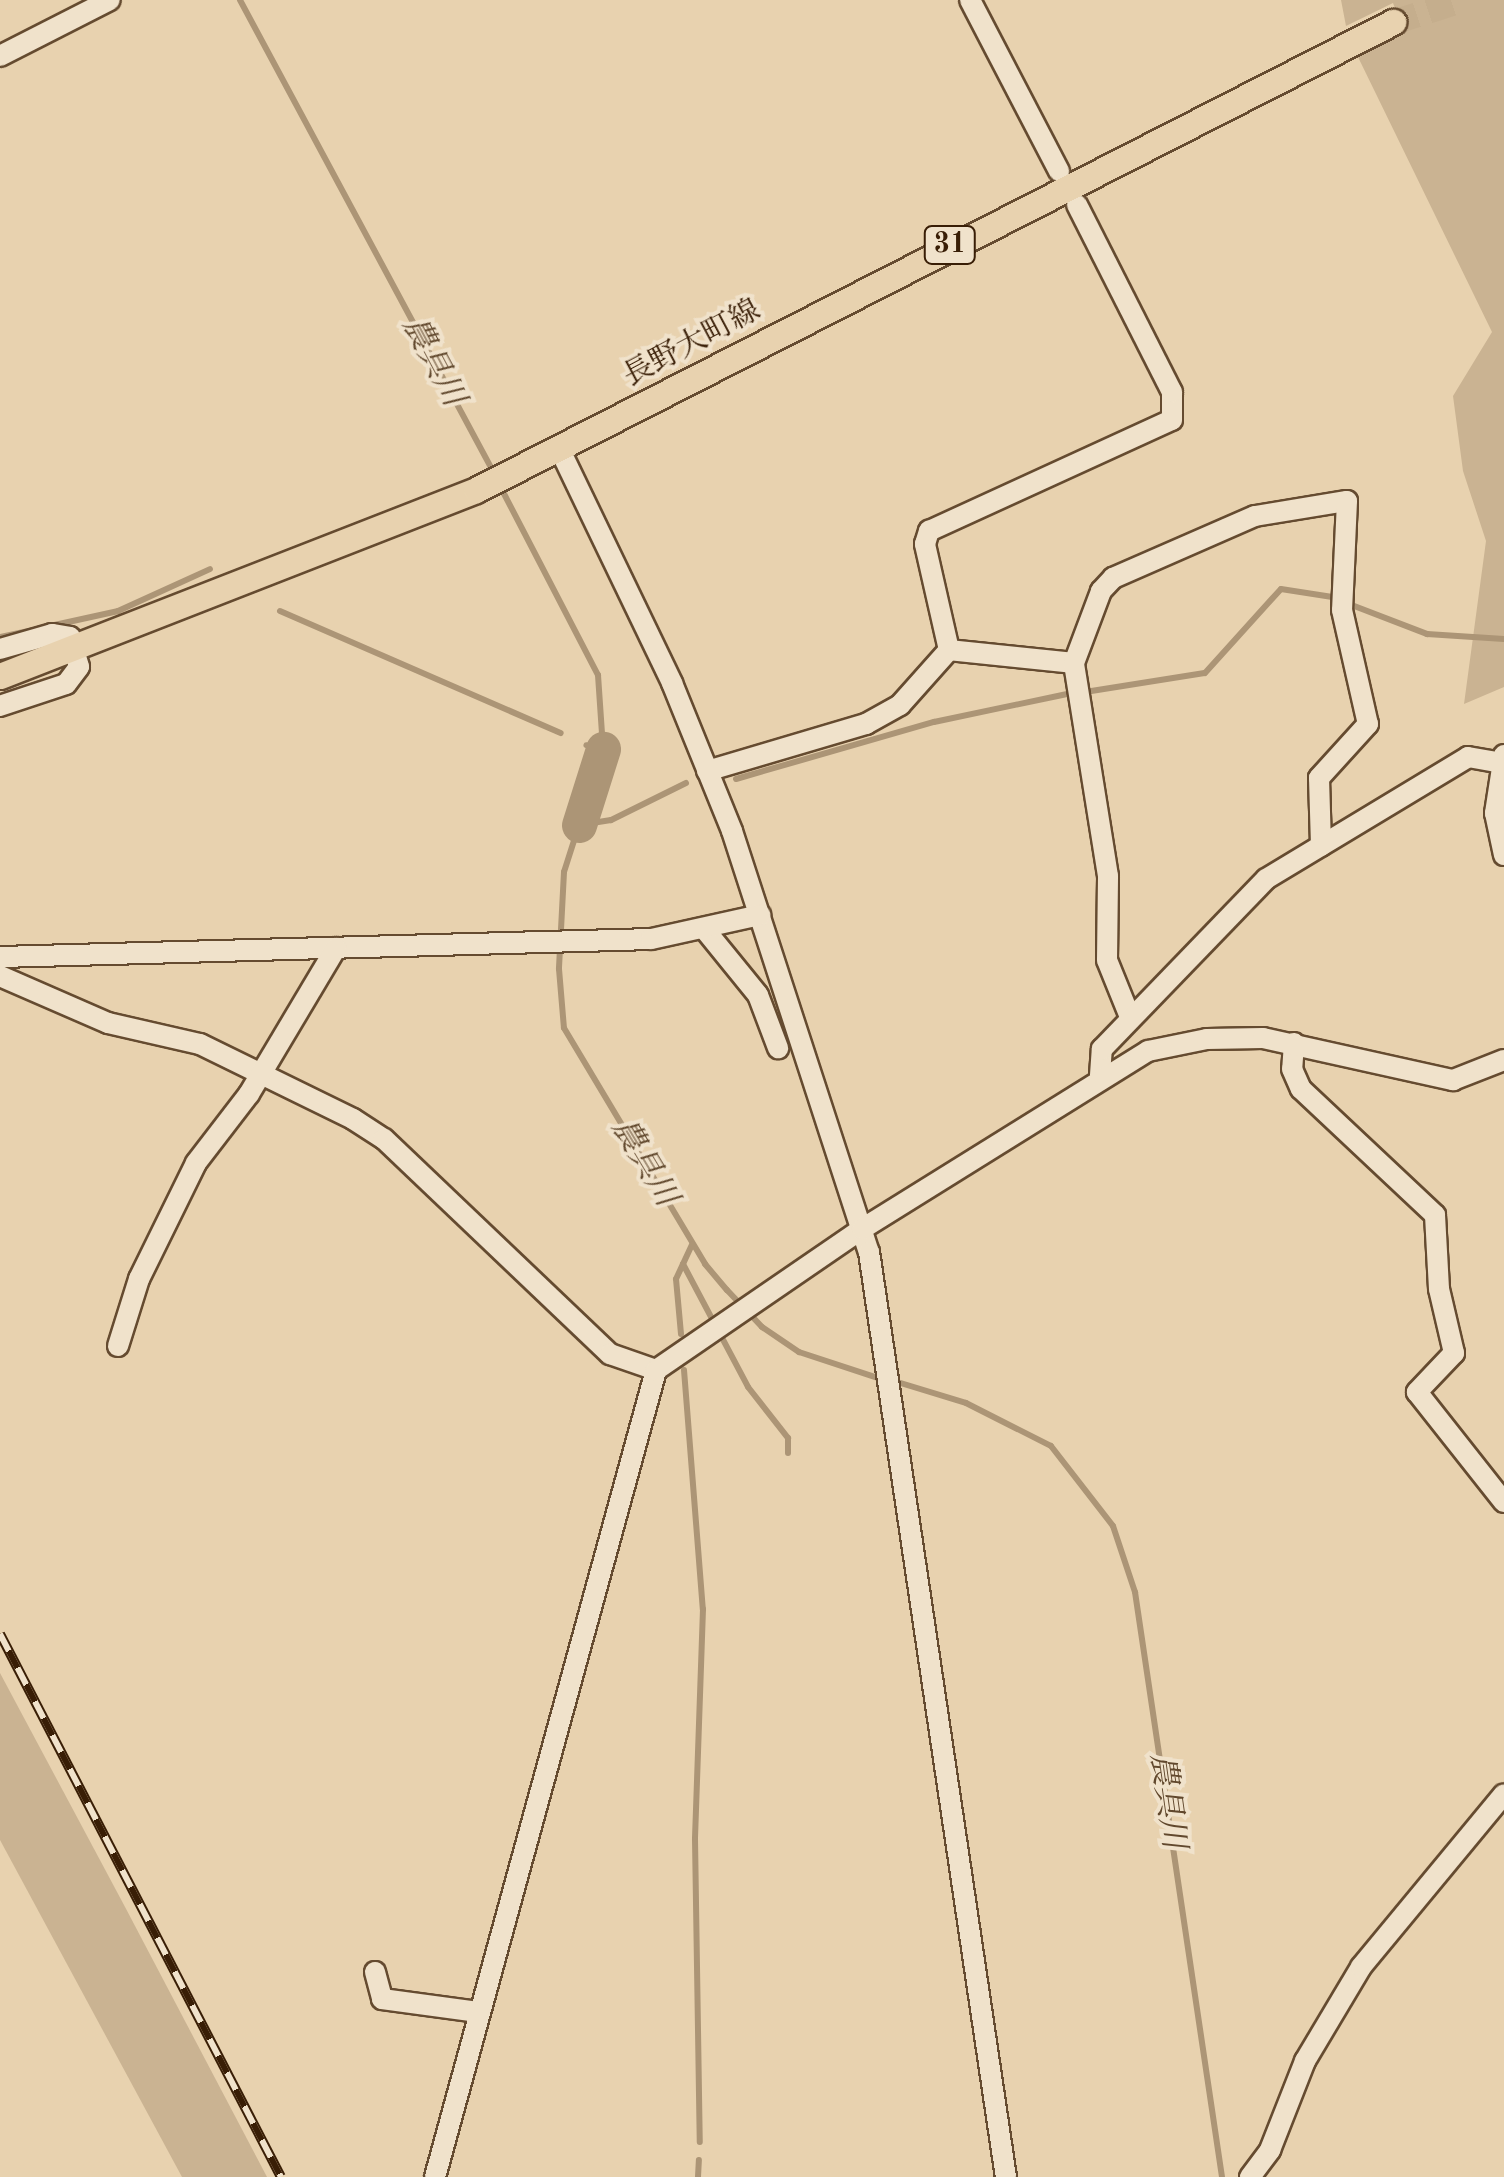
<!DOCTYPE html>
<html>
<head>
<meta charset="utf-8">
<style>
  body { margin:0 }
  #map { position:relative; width:1504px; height:2177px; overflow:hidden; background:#e8d2af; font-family:"Old Standard TT","Noto Serif JP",serif }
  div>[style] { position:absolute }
  .green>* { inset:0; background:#cab392 }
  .stream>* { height:6px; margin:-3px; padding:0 3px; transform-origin:3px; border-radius:3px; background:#ac9576 }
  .river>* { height:35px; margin:-17.5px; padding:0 17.5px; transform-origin:17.5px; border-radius:17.5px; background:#ac9576 }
  .major-tunnel>* { height:25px; margin-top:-12.5px; transform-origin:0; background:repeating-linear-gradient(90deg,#c5ae8d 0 25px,transparent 0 37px) }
  .roads { filter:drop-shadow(2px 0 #654b30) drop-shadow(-2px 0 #654b30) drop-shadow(0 2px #654b30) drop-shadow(0 -2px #654b30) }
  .minor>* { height:20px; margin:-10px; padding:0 10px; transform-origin:10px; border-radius:10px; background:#f0e2cb }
  .major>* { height:25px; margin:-12.5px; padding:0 12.5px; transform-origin:12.5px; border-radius:12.5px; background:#e8d2af }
  .rail>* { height:10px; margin-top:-5px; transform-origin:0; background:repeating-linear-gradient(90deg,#f0e2cb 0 19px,#391e06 0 38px); box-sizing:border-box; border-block:2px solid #391e06 }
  span { translate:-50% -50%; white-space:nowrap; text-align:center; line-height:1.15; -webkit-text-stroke:8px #f0e2cb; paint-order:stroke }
  .shield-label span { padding:2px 8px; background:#f0e2cb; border:2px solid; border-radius:8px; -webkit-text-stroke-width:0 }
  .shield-label { font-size:28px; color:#391e06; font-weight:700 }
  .street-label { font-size:30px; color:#391e06 }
  .water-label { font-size:32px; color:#61482d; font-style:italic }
</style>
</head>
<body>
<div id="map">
  <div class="green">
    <div style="clip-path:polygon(1341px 0,1504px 0,1504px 687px,1464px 704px,1486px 541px,1463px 471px,1453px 396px,1492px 332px,1358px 57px,1404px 33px,1393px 3px,1346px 26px)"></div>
    <div style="clip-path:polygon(0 1673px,124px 1905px,267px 2177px,182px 2177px,0 1840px)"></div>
  </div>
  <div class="stream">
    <div style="left:240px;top:0;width:539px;rotate:61.77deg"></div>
    <div style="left:500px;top:486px;width:213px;rotate:62.6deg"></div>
    <div style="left:598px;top:675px;width:74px;rotate:86.1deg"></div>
    <div style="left:603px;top:749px;width:17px;rotate:-167deg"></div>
    <div style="left:1349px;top:604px;width:84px;rotate:21deg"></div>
    <div style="left:1427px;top:634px;width:77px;rotate:3.7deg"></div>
    <div style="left:280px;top:611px;width:306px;rotate:23.5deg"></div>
    <div style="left:50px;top:626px;width:70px;rotate:-12.4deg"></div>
    <div style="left:118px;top:611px;width:101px;rotate:-24.5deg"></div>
    <div style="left:0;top:637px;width:34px;rotate:-12deg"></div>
    <div style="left:1085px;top:692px;width:121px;rotate:-9deg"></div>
    <div style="left:1205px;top:673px;width:113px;rotate:-47.9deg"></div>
    <div style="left:1281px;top:589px;width:52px;rotate:8.9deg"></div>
    <div style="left:736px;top:779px;width:206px;rotate:-16.1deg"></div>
    <div style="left:934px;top:722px;width:136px;rotate:-11.9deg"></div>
    <div style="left:686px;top:783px;width:84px;rotate:153.7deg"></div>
    <div style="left:611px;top:820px;width:32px;rotate:171deg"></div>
    <div style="left:579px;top:825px;width:49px;rotate:107.7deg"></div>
    <div style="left:564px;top:872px;width:97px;rotate:93deg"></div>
    <div style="left:559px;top:969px;width:59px;rotate:85.2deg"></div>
    <div style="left:564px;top:1028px;width:275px;rotate:59.1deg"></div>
    <div style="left:705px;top:1264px;width:34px;rotate:50deg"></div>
    <div style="left:727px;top:1290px;width:51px;rotate:46.6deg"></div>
    <div style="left:762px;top:1327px;width:45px;rotate:34deg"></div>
    <div style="left:799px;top:1352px;width:86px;rotate:18.2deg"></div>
    <div style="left:683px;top:1264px;width:139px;rotate:62.1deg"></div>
    <div style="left:748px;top:1387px;width:65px;rotate:51.9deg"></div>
    <div style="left:788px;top:1438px;width:15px;rotate:90deg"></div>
    <div style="left:681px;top:1334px;width:55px;rotate:-95.2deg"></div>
    <div style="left:676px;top:1279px;width:38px;rotate:-65deg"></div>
    <div style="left:684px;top:1370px;width:240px;rotate:85.5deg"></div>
    <div style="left:703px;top:1609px;width:230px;rotate:92deg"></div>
    <div style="left:695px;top:1839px;width:303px;rotate:89.1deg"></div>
    <div style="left:894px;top:1381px;width:75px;rotate:17deg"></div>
    <div style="left:966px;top:1403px;width:95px;rotate:26.8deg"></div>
    <div style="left:1051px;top:1446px;width:101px;rotate:52.2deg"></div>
    <div style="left:1113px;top:1526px;width:70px;rotate:71.6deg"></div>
    <div style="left:1135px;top:1592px;width:591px;rotate:81.54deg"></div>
    <div style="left:698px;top:2177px;width:17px;rotate:-87deg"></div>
  </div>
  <div class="river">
    <div style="left:579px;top:825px;width:80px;rotate:-72.5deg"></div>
  </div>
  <div class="major-tunnel">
    <div style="left:1393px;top:22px;width:72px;rotate:-17.7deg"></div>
  </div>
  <div class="roads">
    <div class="minor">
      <div style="left:970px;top:0;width:193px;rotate:62.5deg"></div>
      <div style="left:0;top:56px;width:123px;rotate:-27deg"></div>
      <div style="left:560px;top:450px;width:259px;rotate:64.3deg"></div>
      <div style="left:672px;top:683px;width:160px;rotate:67.9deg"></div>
      <div style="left:732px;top:831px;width:443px;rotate:72deg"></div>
      <div style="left:869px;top:1252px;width:935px;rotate:81.58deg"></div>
      <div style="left:0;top:649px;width:54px;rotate:-16.1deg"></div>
      <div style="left:52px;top:634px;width:18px;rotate:9deg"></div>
      <div style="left:70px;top:637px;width:31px;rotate:73deg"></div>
      <div style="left:79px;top:667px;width:21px;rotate:127deg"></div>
      <div style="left:66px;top:684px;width:70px;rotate:161.6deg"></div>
      <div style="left:1074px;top:663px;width:126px;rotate:-174.1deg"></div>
      <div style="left:949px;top:650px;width:109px;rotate:-102.8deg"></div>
      <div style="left:925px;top:544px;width:14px;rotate:-73deg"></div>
      <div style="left:929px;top:531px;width:267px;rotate:-24.6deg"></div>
      <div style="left:1172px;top:420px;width:28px;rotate:-90deg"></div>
      <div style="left:1172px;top:392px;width:210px;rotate:-116.9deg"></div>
      <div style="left:1504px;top:755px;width:59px;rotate:98.8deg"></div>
      <div style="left:1495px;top:813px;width:43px;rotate:77.9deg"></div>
      <div style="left:707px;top:771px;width:166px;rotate:-16.5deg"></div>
      <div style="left:866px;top:724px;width:39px;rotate:-29deg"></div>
      <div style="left:900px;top:705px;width:74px;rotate:-48.3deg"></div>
      <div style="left:706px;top:931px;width:82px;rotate:50.9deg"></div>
      <div style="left:758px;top:995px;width:57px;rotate:69.3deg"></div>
      <div style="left:0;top:957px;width:651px;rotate:-1.58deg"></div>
      <div style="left:651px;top:939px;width:112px;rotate:-12.4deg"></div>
      <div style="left:0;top:976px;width:118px;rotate:23.5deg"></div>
      <div style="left:108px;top:1023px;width:94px;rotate:12.9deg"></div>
      <div style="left:200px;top:1044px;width:170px;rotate:26.1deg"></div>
      <div style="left:353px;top:1119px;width:37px;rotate:33deg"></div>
      <div style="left:384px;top:1139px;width:312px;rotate:43.6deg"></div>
      <div style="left:610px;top:1354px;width:49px;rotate:19.2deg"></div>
      <div style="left:1130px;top:1017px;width:61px;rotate:-112deg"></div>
      <div style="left:1107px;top:960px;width:84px;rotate:-89.3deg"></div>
      <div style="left:1108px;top:876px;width:216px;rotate:-99.1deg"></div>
      <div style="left:1074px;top:663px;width:77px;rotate:-69.4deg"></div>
      <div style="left:1101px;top:591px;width:18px;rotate:-47deg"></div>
      <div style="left:1113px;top:578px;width:155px;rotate:-23.6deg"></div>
      <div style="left:1255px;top:516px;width:93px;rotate:-9.3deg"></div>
      <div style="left:1347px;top:501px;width:109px;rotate:92.6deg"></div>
      <div style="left:1342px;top:610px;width:117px;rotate:77.2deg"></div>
      <div style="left:1368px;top:724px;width:73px;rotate:132.2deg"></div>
      <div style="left:1319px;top:778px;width:68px;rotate:88.3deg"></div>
      <div style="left:1294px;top:1043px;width:26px;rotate:94deg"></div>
      <div style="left:1292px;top:1069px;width:22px;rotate:66deg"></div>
      <div style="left:1301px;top:1089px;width:184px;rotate:43.2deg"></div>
      <div style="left:1435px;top:1215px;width:74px;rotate:86.9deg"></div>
      <div style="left:1439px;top:1289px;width:66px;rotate:76.8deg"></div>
      <div style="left:1454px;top:1353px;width:54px;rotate:133.5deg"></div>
      <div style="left:1417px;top:1392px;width:140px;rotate:51.7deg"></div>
      <div style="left:1100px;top:1075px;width:26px;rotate:-86deg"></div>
      <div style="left:1102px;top:1049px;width:236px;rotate:-46deg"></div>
      <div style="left:1266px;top:879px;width:236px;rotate:-31.1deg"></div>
      <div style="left:1468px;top:757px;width:34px;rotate:10deg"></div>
      <div style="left:118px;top:1346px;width:70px;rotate:-72.6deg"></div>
      <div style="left:139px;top:1279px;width:129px;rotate:-63.8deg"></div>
      <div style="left:196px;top:1163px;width:87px;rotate:-52.5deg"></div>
      <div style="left:249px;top:1094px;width:170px;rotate:-59.2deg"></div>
      <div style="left:375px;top:1972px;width:28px;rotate:75deg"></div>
      <div style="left:382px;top:1999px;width:97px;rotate:7.7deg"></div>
      <div style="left:435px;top:2177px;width:837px;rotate:-74.68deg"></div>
      <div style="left:656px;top:1370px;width:250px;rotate:-34.4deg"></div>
      <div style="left:862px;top:1229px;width:337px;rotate:-31.9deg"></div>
      <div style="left:1148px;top:1051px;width:60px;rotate:-11.5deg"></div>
      <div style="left:1207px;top:1039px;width:56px;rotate:-1deg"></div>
      <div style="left:1263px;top:1038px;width:195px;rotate:12.5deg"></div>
      <div style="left:1453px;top:1080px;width:55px;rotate:-21.4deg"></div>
      <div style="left:1250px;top:2177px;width:34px;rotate:-53deg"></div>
      <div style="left:1270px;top:2150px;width:96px;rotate:-68.5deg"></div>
      <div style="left:1305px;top:2061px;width:109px;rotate:-59.2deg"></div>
      <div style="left:1361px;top:1967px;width:224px;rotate:-50.4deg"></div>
    </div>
    <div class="major">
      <div style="left:0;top:676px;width:511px;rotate:-21.34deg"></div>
      <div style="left:476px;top:490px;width:1030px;rotate:-27.04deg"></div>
    </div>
  </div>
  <div class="rail">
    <div style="left:0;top:1634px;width:611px;rotate:62.64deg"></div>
  </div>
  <div class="shield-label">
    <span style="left:950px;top:245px">31</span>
  </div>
  <div class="street-label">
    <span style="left:692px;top:344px;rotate:-28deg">長野大町線</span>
  </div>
  <div class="water-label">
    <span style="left:432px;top:362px;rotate:62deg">農具川</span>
    <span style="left:643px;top:1163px;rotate:59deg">農具川</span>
    <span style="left:1166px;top:1801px;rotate:82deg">農具川</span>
  </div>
</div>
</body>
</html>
